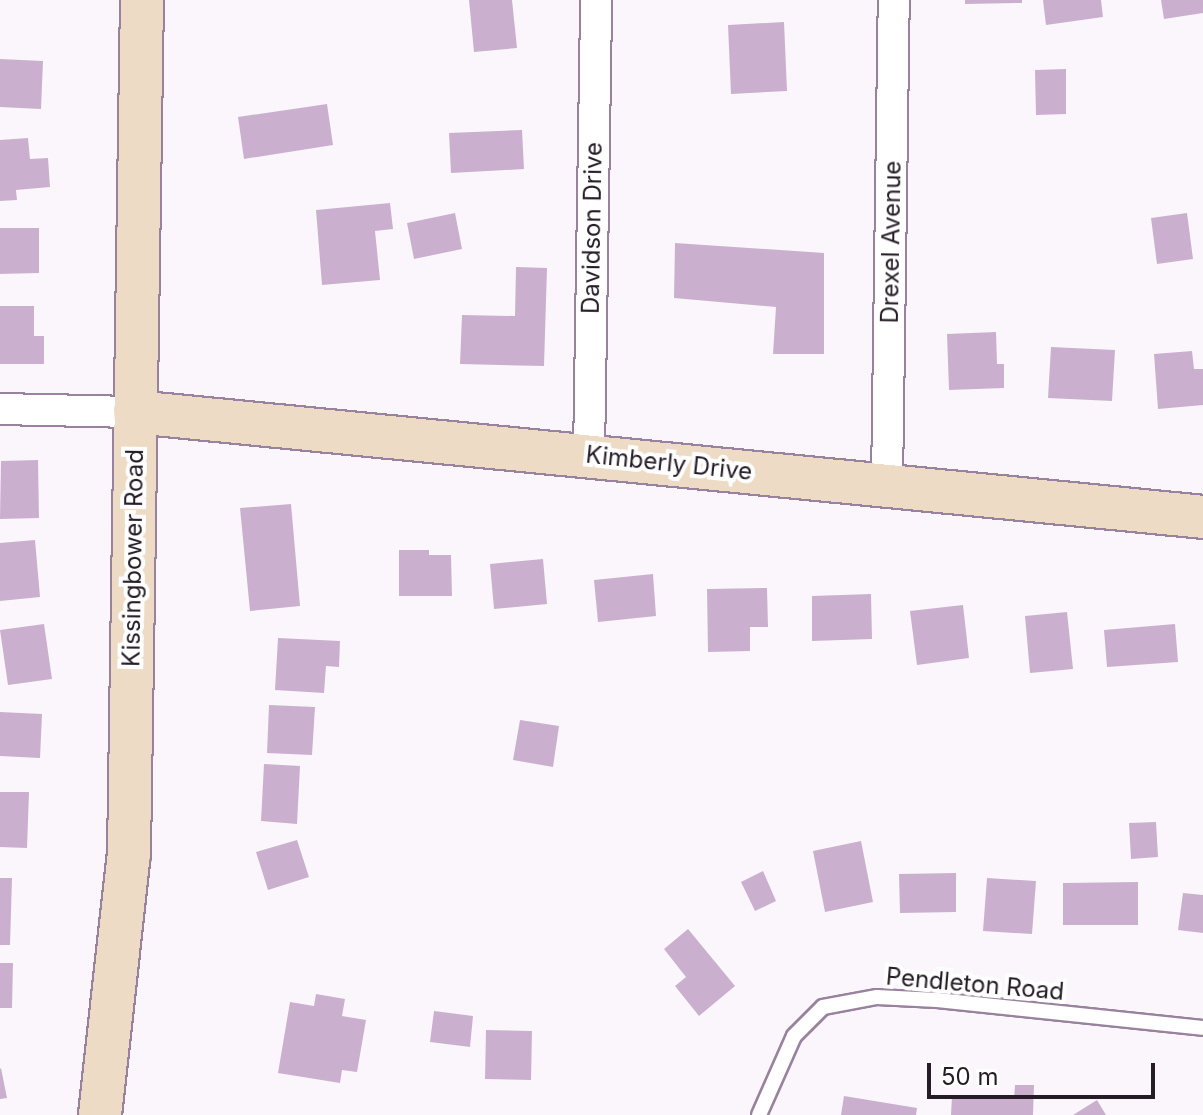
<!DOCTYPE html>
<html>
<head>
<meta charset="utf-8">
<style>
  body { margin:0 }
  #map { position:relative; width:1203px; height:1115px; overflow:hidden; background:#fbf6fc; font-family:Inter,sans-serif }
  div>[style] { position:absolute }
  .building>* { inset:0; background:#cab0ce }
  .roads { filter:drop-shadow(2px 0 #99829d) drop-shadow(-2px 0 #99829d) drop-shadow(0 2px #99829d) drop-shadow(0 -2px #99829d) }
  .lane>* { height:14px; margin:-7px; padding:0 7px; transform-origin:7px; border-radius:7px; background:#fff }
  .street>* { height:30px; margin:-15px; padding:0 15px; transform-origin:15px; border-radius:15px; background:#fff }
  .secondary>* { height:42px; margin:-21px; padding:0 21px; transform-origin:21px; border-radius:21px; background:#eddbc5 }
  span { translate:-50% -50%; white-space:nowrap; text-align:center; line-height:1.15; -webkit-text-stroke:8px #fff; paint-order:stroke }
  .street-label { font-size:24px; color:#251c26 }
  .scale { position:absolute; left:927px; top:1063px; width:228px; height:36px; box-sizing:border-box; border:4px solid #251c26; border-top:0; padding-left:10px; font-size:24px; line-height:28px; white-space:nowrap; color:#251c26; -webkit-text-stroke:6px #fff; paint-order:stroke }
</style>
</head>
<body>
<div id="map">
  <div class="building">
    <div style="clip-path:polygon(469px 0,512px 0,517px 48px,474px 52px)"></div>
    <div style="clip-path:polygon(965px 0,1022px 0,1022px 3px,965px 4px)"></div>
    <div style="clip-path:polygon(1043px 0,1101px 0,1103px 17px,1046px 25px)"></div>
    <div style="clip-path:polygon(1161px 0,1203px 0,1203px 13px,1164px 19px)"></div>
    <div style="clip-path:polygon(784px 22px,787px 91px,731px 94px,728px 25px)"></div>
    <div style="clip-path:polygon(0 59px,43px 61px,41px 109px,0 107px)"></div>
    <div style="clip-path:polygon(1066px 69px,1066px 114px,1036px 115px,1035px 70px)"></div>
    <div style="clip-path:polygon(327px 104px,333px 145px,244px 159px,238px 117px)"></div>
    <div style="clip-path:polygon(522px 130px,524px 169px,451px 173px,449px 133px)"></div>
    <div style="clip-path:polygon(28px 138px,30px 159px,48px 158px,50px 187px,16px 190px,17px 200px,0 201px,0 140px)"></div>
    <div style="clip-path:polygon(390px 203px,393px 229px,375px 231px,380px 280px,322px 285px,316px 210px)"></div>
    <div style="clip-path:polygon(455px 213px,462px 249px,414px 259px,407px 223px)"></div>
    <div style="clip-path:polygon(1187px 213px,1193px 259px,1157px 264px,1151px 218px)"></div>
    <div style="clip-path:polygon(0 228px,39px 228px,39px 273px,0 274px)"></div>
    <div style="clip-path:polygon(675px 243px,824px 253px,824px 354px,773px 354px,776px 307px,674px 298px)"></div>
    <div style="clip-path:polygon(516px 267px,547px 268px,544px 366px,460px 364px,462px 315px,515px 316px)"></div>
    <div style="clip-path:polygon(0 306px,34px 306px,34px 336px,44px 336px,44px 364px,0 364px)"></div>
    <div style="clip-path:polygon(996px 332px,997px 364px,1004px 364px,1004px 388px,949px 390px,947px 334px)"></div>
    <div style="clip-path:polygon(1051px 347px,1115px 350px,1112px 401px,1048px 398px)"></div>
    <div style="clip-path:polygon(1192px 351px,1194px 369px,1203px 369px,1203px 405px,1158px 409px,1154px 354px)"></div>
    <div style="clip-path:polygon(38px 460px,39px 518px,0 519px,1px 461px)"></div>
    <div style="clip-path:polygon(291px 504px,300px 606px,250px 611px,240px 508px)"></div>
    <div style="clip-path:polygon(35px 540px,40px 597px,0 601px,0 543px)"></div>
    <div style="clip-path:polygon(399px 550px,429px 550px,429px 555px,451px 555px,452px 596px,399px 596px)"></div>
    <div style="clip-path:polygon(543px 559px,547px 604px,494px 609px,490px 564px)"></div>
    <div style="clip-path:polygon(653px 574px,656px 616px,598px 622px,594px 580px)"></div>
    <div style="clip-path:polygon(767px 588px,768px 627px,750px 627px,750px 651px,708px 652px,707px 589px)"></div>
    <div style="clip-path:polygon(871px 594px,872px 639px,812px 641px,812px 596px)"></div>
    <div style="clip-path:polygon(963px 605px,969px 658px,917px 665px,910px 611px)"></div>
    <div style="clip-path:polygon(1067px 612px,1073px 669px,1030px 673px,1025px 616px)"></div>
    <div style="clip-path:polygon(44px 624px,52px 679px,8px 685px,0 630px)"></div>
    <div style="clip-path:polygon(1175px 624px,1178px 662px,1107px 667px,1104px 630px)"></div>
    <div style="clip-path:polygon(278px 638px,340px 641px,339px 667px,326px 666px,324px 693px,275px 690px)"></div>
    <div style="clip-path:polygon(269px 705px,315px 707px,312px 755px,267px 753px)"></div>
    <div style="clip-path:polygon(0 712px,42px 714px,40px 758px,0 756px)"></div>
    <div style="clip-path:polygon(520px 720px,559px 726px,553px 767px,513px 760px)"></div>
    <div style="clip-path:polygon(264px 764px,300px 766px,297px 824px,261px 821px)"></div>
    <div style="clip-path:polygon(0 792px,29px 792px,27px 848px,0 847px)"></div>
    <div style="clip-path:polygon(1156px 822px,1158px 857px,1131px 859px,1129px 823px)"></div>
    <div style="clip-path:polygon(297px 840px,309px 877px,268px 890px,256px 852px)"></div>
    <div style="clip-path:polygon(861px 841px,873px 902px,825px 912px,813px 851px)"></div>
    <div style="clip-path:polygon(763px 871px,776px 901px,755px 911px,741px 882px)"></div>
    <div style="clip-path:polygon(956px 873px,956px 912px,900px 913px,899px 874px)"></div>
    <div style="clip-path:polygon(0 878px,12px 878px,10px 945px,0 945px)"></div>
    <div style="clip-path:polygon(987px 878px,1036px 881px,1032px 934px,983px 931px)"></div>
    <div style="clip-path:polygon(1138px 882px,1138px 925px,1063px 925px,1063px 883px)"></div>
    <div style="clip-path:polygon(1183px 893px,1203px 895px,1203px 933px,1178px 930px)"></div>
    <div style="clip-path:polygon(688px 929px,735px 986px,699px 1016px,675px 986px,686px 977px,664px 949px)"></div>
    <div style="clip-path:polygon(0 963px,13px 963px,12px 1008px,0 1008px)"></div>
    <div style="clip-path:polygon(316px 994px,345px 999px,342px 1016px,366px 1020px,357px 1072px,342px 1070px,340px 1083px,278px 1073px,290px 1002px,314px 1006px)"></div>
    <div style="clip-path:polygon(434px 1011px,473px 1016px,470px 1047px,430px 1042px)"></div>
    <div style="clip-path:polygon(486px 1030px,532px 1031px,531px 1080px,485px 1079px)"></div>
    <div style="clip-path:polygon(1px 1068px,7px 1098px,0 1099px,0 1069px)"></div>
    <div style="clip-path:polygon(1015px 1085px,1034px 1085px,1033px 1115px,951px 1115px,952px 1096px,1014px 1099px)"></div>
    <div style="clip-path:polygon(844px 1096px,917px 1108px,916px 1115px,841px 1115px)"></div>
    <div style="clip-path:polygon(1097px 1100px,1106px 1115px,1073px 1115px)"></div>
  </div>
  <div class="roads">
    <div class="lane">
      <div style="left:759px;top:1115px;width:86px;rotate:-66.1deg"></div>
      <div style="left:794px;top:1036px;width:41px;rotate:-45deg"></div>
      <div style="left:823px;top:1007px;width:55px;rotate:-10.5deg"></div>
      <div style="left:877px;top:997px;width:60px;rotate:2.9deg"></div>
      <div style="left:937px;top:1000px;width:267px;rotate:6deg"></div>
    </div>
    <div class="street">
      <div style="left:0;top:409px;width:135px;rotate:1.3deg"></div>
      <div style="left:589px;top:455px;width:455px;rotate:-89.1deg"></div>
      <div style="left:887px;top:484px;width:484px;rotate:-89.2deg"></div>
    </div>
    <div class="secondary">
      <div style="left:135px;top:412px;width:1073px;rotate:5.61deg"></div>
      <div style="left:100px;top:1115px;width:263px;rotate:-83.7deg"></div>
      <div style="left:129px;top:854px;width:854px;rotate:-89.13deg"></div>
    </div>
  </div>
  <div class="street-label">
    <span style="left:592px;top:228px;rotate:-89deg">Davidson Drive</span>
    <span style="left:891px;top:242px;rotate:-89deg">Drexel Avenue</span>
    <span style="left:669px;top:463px;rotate:6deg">Kimberly Drive</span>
    <span style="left:133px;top:558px;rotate:-89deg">Kissingbower Road</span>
    <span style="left:975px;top:984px;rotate:5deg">Pendleton Road</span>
  </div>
  <div class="scale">50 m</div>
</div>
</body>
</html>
